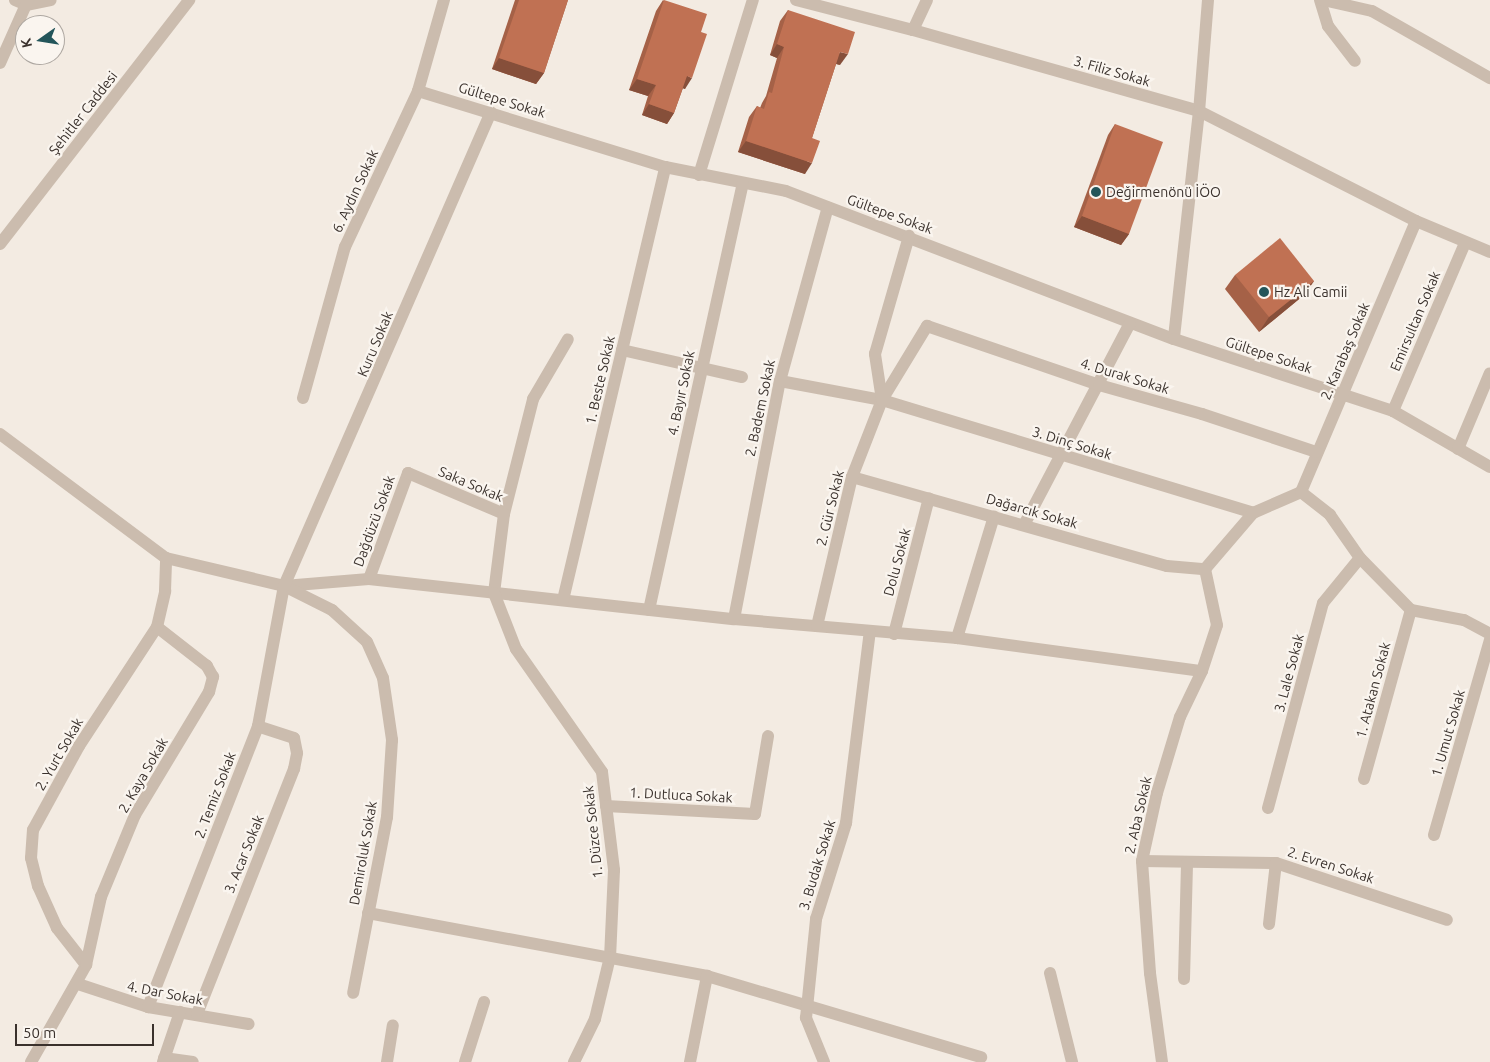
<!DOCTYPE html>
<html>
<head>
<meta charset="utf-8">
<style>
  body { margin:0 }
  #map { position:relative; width:1490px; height:1062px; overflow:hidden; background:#f3ebe2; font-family:Ubuntu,sans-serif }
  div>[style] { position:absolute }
  .minor>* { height:12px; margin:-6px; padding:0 6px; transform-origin:6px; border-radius:6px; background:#cbbcae }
  .wall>* { inset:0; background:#a56147 }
  .shaded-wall>* { inset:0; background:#864f3a }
  .building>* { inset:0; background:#c07153 }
  .dots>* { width:14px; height:14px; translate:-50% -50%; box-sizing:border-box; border:2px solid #faf5ef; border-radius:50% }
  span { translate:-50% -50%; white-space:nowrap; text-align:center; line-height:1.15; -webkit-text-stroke:4.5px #faf5ef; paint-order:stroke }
  .street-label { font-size:14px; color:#3a312c }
  .poi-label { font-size:14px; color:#3a312c }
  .left { translate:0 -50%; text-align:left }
  .north { position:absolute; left:15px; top:15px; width:50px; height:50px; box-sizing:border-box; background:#faf5ef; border:1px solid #ada7a1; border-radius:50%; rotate:257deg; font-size:14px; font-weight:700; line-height:20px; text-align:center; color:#3a312c }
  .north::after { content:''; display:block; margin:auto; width:18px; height:22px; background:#23555a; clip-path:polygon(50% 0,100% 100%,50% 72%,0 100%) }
  .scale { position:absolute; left:15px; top:1024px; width:139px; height:22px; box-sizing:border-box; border:2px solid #3a312c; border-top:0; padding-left:6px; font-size:15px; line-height:18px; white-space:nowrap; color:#3a312c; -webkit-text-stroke:4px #faf5ef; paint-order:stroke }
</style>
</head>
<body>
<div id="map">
  <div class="minor">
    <div style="left:15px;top:0;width:12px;rotate:24deg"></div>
    <div style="left:26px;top:5px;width:25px;rotate:-11deg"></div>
    <div style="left:796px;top:0;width:121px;rotate:14.4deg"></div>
    <div style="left:913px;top:30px;width:297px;rotate:15.8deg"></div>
    <div style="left:1199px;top:111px;width:229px;rotate:96.3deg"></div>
    <div style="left:1208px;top:0;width:111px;rotate:94.6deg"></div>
    <div style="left:1199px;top:111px;width:243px;rotate:26.9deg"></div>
    <div style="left:1416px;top:221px;width:80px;rotate:22.7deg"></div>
    <div style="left:1320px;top:0;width:27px;rotate:73deg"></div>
    <div style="left:1328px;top:26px;width:44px;rotate:52.4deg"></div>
    <div style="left:1323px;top:0;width:50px;rotate:12.7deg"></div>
    <div style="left:1372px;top:11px;width:136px;rotate:29.6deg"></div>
    <div style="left:913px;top:30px;width:33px;rotate:-65deg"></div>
    <div style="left:0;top:63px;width:69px;rotate:-66deg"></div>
    <div style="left:418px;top:91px;width:258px;rotate:17.1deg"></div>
    <div style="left:665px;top:167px;width:123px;rotate:11.2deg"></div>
    <div style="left:786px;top:191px;width:415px;rotate:20.9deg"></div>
    <div style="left:1174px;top:339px;width:231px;rotate:18.2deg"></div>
    <div style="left:1393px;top:411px;width:112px;rotate:30deg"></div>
    <div style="left:699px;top:175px;width:183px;rotate:-72.9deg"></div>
    <div style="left:0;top:244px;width:309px;rotate:-52.2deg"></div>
    <div style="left:622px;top:350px;width:123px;rotate:12.7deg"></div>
    <div style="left:780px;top:381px;width:104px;rotate:10.6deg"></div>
    <div style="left:882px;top:400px;width:388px;rotate:16.9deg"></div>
    <div style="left:303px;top:398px;width:157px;rotate:-74.5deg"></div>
    <div style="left:345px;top:247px;width:172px;rotate:-64.9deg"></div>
    <div style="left:418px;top:91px;width:95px;rotate:-74.1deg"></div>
    <div style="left:882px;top:400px;width:47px;rotate:-98.7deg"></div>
    <div style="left:875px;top:354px;width:123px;rotate:-73.9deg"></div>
    <div style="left:1393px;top:411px;width:183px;rotate:-66.8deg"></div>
    <div style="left:0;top:434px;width:207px;rotate:36.8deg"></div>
    <div style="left:166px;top:558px;width:121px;rotate:13.3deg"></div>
    <div style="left:284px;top:586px;width:85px;rotate:-4.7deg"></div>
    <div style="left:369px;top:579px;width:367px;rotate:6.3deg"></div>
    <div style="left:734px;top:619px;width:224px;rotate:4.9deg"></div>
    <div style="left:957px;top:638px;width:247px;rotate:7.7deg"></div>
    <div style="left:1458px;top:449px;width:82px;rotate:-67.2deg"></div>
    <div style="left:852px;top:477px;width:327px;rotate:15.8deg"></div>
    <div style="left:1167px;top:566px;width:38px;rotate:5deg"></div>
    <div style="left:1301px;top:492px;width:294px;rotate:-67deg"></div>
    <div style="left:504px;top:514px;width:119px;rotate:-75.8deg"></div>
    <div style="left:533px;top:399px;width:69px;rotate:-59.7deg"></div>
    <div style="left:1024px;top:525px;width:228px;rotate:-62.3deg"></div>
    <div style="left:1205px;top:569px;width:74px;rotate:-49.4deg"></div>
    <div style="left:1253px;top:513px;width:52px;rotate:-23.6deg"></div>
    <div style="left:1301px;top:492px;width:37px;rotate:38deg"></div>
    <div style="left:1330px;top:515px;width:52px;rotate:55.1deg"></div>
    <div style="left:1360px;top:558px;width:73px;rotate:45.6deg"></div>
    <div style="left:1411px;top:610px;width:54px;rotate:10.7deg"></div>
    <div style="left:1464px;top:620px;width:30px;rotate:28deg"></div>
    <div style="left:369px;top:579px;width:113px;rotate:-69.8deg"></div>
    <div style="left:408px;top:473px;width:104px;rotate:23.1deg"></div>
    <div style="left:504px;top:514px;width:80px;rotate:97.2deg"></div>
    <div style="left:494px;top:593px;width:60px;rotate:68.6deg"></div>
    <div style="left:516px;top:649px;width:150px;rotate:55deg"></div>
    <div style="left:602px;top:772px;width:99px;rotate:83deg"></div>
    <div style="left:614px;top:870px;width:87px;rotate:92.6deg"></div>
    <div style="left:610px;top:957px;width:64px;rotate:103.6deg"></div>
    <div style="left:595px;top:1019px;width:48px;rotate:116deg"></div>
    <div style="left:284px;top:586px;width:54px;rotate:26.6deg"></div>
    <div style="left:332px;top:610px;width:47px;rotate:42.4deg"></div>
    <div style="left:367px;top:642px;width:39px;rotate:66deg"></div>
    <div style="left:383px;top:678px;width:63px;rotate:81.7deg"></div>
    <div style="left:392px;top:740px;width:77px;rotate:93.7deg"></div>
    <div style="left:387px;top:817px;width:179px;rotate:100.9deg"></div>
    <div style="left:563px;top:600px;width:445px;rotate:-76.7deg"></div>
    <div style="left:649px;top:610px;width:437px;rotate:-77.6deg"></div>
    <div style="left:734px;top:619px;width:242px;rotate:-79.1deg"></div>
    <div style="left:780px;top:381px;width:180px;rotate:-74.6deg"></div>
    <div style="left:817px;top:626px;width:153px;rotate:-76.8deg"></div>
    <div style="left:852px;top:477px;width:83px;rotate:-68.7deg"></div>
    <div style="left:882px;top:400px;width:87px;rotate:-58.7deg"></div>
    <div style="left:927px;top:326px;width:182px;rotate:18.9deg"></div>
    <div style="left:1099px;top:385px;width:107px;rotate:15.7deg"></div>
    <div style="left:1202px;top:414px;width:120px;rotate:18.4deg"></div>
    <div style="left:894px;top:634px;width:140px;rotate:-75.6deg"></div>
    <div style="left:957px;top:638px;width:127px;rotate:-73.1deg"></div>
    <div style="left:1364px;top:779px;width:175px;rotate:-74.5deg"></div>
    <div style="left:606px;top:806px;width:149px;rotate:3.1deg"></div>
    <div style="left:755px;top:814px;width:79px;rotate:-80.5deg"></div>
    <div style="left:1268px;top:808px;width:212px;rotate:-75deg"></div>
    <div style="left:1323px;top:603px;width:58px;rotate:-50.6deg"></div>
    <div style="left:1434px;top:835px;width:203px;rotate:-74deg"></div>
    <div style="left:1142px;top:861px;width:134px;rotate:0.9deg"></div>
    <div style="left:1276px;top:863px;width:180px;rotate:18.4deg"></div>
    <div style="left:368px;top:913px;width:345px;rotate:10.5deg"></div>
    <div style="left:707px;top:976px;width:286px;rotate:16.5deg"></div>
    <div style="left:1269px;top:924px;width:61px;rotate:-83.5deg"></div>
    <div style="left:86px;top:965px;width:47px;rotate:-128.1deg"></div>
    <div style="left:57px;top:928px;width:46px;rotate:-114.3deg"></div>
    <div style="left:38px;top:886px;width:29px;rotate:-104deg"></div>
    <div style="left:31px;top:858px;width:28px;rotate:-86deg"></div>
    <div style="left:33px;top:830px;width:96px;rotate:-61.3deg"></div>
    <div style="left:79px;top:746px;width:142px;rotate:-56.8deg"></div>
    <div style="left:157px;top:627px;width:37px;rotate:-77deg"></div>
    <div style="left:165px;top:591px;width:33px;rotate:-88deg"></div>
    <div style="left:1050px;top:973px;width:92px;rotate:76.1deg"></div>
    <div style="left:1184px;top:979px;width:116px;rotate:-88.5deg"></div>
    <div style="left:78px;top:984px;width:74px;rotate:18.2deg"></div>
    <div style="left:148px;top:1007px;width:102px;rotate:9.6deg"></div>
    <div style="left:148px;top:1007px;width:302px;rotate:-68.6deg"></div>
    <div style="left:258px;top:726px;width:142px;rotate:-79.5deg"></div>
    <div style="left:284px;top:586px;width:517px;rotate:-66.41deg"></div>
    <div style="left:197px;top:1014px;width:264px;rotate:-68.4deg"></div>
    <div style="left:294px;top:769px;width:16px;rotate:-79deg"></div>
    <div style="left:297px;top:753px;width:15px;rotate:-101deg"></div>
    <div style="left:294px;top:738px;width:38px;rotate:-162deg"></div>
    <div style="left:164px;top:1058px;width:29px;rotate:8deg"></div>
    <div style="left:31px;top:1062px;width:112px;rotate:-60.4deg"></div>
    <div style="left:86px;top:965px;width:70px;rotate:-77.6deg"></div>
    <div style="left:101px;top:897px;width:89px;rotate:-67.5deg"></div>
    <div style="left:135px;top:815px;width:144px;rotate:-59deg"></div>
    <div style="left:209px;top:692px;width:16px;rotate:-75deg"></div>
    <div style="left:213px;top:677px;width:13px;rotate:-119deg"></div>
    <div style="left:207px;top:666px;width:63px;rotate:-142deg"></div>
    <div style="left:163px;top:1062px;width:53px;rotate:-71.2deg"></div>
    <div style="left:387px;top:1062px;width:37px;rotate:-81deg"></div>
    <div style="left:465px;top:1062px;width:63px;rotate:-72.4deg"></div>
    <div style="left:690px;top:1062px;width:88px;rotate:-78.8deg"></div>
    <div style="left:824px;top:1062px;width:48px;rotate:-112.2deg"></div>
    <div style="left:806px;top:1018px;width:100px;rotate:-84.2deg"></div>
    <div style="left:816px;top:919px;width:101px;rotate:-72.6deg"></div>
    <div style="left:846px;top:823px;width:193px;rotate:-82.9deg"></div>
    <div style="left:1162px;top:1062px;width:90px;rotate:-97.7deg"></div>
    <div style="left:1150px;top:973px;width:112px;rotate:-94.1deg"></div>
    <div style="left:1142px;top:861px;width:70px;rotate:-77.6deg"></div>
    <div style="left:1157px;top:793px;width:79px;rotate:-73.2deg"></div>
    <div style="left:1180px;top:717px;width:51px;rotate:-64.4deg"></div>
    <div style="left:1202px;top:671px;width:48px;rotate:-71.9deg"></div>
    <div style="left:1217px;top:625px;width:57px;rotate:-102.1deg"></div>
  </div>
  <div class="wall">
    <div style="clip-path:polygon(515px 0,568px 0,544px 73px,536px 84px,492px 69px)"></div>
    <div style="clip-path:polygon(663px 0,701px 32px,685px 89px,683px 88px,674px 113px,667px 124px,642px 115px,648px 96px,629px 90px,656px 11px)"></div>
    <div style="clip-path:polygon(788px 10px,840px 65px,836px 64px,812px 138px,805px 174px,738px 152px,749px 117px,757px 106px,760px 108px,762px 103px,766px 96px,777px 58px,770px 55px,780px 21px)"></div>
    <div style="clip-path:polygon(1115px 124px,1129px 234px,1121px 245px,1074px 227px,1108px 135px)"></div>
    <div style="clip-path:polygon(1235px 275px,1314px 281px,1304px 295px,1259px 332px,1225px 289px)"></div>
  </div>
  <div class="shaded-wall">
    <div style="clip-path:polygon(777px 44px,784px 47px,777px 58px,770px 55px)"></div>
    <div style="clip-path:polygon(840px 52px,848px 54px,840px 65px,833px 63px)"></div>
    <div style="clip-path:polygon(499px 58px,544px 73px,536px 84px,492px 69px)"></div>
    <div style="clip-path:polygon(687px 76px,692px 78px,685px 89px,679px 87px)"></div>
    <div style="clip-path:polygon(637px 79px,656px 85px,648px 96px,629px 90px)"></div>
    <div style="clip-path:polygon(649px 104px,674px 113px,667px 124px,642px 115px)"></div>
    <div style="clip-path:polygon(746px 141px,812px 163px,805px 174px,738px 152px)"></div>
    <div style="clip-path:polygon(1082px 216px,1129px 234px,1121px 245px,1074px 227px)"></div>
    <div style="clip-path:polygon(1314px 281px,1304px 295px,1259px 332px,1269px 317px)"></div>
  </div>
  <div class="building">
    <div style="clip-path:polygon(519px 0,568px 0,544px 73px,499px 58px)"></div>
    <div style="clip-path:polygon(664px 0,707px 14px,701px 32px,707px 34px,692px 78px,687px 76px,674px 113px,649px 104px,656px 85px,637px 79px)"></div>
    <div style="clip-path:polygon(788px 10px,855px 32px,848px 54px,840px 52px,812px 138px,820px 141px,812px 163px,746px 141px,757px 106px,764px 109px,769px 92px,772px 93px,784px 47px,777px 44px)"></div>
    <div style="clip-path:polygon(1115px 124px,1163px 142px,1129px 234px,1082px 216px)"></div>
    <div style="clip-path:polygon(1280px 238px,1314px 281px,1269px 317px,1235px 275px)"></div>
  </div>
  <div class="dots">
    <div style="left:1096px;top:192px;background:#23555a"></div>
    <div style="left:1264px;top:292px;background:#23555a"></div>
  </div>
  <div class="street-label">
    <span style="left:1112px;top:71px;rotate:16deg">3. Filiz Sokak</span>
    <span style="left:502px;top:100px;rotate:17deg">Gültepe Sokak</span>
    <span style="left:83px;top:113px;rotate:-52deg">Şehitler Caddesi</span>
    <span style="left:355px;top:191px;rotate:-65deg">6. Aydın Sokak</span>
    <span style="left:890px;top:214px;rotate:20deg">Gültepe Sokak</span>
    <span style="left:1415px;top:321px;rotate:-67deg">Emirsultan Sokak</span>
    <span style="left:375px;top:344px;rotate:-67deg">Kuru Sokak</span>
    <span style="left:1345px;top:351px;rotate:-67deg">2. Karabaş Sokak</span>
    <span style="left:1269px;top:355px;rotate:18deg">Gültepe Sokak</span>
    <span style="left:1125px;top:376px;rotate:17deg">4. Durak Sokak</span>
    <span style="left:600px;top:380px;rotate:-77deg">1. Beste Sokak</span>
    <span style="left:681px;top:393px;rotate:-78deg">4. Bayır Sokak</span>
    <span style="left:760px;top:408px;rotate:-78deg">2. Badem Sokak</span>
    <span style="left:1072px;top:443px;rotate:17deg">3. Dinç Sokak</span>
    <span style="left:471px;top:484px;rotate:23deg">Saka Sokak</span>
    <span style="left:830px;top:508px;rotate:-76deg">2. Gür Sokak</span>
    <span style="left:1032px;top:511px;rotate:16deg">Dağarcık Sokak</span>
    <span style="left:374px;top:521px;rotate:-70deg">Dağdüzü Sokak</span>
    <span style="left:897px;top:562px;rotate:-75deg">Dolu Sokak</span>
    <span style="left:1289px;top:673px;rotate:-75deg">3. Lale Sokak</span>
    <span style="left:1373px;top:690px;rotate:-75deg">1. Atakan Sokak</span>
    <span style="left:1448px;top:733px;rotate:-74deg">1. Umut Sokak</span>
    <span style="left:59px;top:754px;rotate:-60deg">2. Yurt Sokak</span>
    <span style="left:143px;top:775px;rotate:-60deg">2. Kaya Sokak</span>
    <span style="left:215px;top:795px;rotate:-69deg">2. Temiz Sokak</span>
    <span style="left:681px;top:795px;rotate:3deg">1. Dutluca Sokak</span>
    <span style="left:1138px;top:815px;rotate:-77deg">2. Aba Sokak</span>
    <span style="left:593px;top:832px;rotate:-96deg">1. Düzce Sokak</span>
    <span style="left:363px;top:853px;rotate:-80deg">Demiroluk Sokak</span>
    <span style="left:244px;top:854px;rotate:-68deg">3. Acar Sokak</span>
    <span style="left:817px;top:865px;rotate:-73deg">3. Budak Sokak</span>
    <span style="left:1331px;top:865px;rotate:18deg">2. Evren Sokak</span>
    <span style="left:165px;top:993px;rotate:11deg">4. Dar Sokak</span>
  </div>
  <div class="poi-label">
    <span class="left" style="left:1106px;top:192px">Değirmenönü İÖO</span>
    <span class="left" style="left:1274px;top:292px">Hz Ali Camii</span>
  </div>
  <div class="north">K</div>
  <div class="scale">50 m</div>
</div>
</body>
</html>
